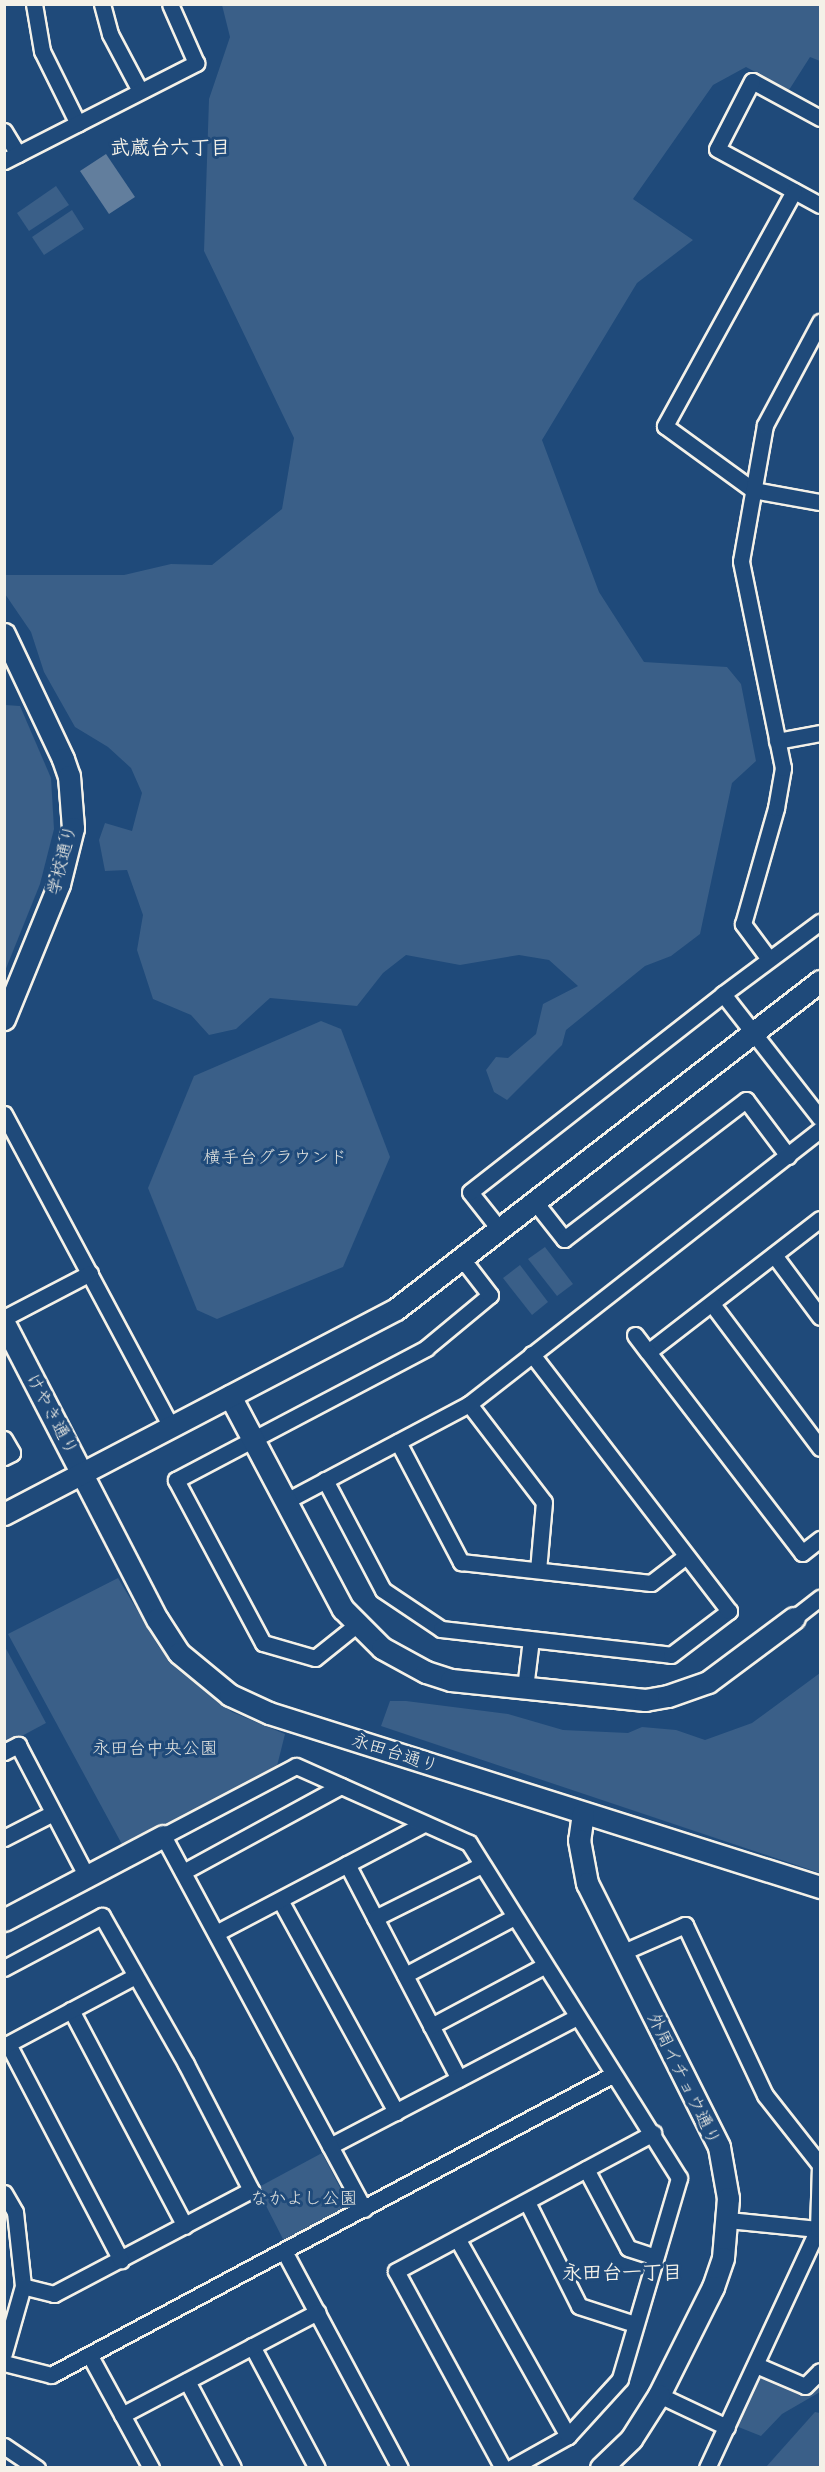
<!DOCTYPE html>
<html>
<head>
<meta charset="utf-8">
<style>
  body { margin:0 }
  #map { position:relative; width:825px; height:2472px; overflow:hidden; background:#1f4a7a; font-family:Delius,"Klee One",sans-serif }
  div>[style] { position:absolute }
  .green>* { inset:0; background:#3a5f88 }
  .water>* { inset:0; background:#627e9d }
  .roads { filter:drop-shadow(2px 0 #f4f1e8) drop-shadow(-2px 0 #f4f1e8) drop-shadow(0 2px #f4f1e8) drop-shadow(0 -2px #f4f1e8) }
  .street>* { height:15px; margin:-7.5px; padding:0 7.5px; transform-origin:7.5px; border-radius:7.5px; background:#1f4a7a }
  .secondary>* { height:21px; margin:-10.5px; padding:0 10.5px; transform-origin:10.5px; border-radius:10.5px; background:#1f4a7a }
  span { translate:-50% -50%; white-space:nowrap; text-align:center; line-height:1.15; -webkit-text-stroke:6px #1f4a7a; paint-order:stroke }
  .street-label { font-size:18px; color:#f4f1e8 }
  .park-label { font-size:18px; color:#e1e2de }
  .neighbourhood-label { font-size:20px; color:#f4f1e8; font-weight:700 }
  .frame { position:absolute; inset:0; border:6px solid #f4f1e8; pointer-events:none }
</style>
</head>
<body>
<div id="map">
  <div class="green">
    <div style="clip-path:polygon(222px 5px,820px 5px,820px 61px,810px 57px,789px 90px,746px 67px,713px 85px,633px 199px,693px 240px,637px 283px,542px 440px,599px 592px,644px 662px,727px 667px,741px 684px,756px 761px,732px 783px,700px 934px,671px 956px,645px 966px,566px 1030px,562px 1045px,507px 1100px,494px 1092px,486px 1070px,496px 1057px,508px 1058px,536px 1034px,543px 1004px,578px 986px,549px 960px,519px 955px,460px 965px,406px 955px,383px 973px,357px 1006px,270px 998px,236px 1029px,209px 1035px,191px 1015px,153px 999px,137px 950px,143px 915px,127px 870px,105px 871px,99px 840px,105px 823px,132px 831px,142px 793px,131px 768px,108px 747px,75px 727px,44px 672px,31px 632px,5px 594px,5px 575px,124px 575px,171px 564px,212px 565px,282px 509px,294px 438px,204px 251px,209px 99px,230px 37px)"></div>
    <div style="clip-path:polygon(56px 186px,69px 205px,29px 231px,17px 213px)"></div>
    <div style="clip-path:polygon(72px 210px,84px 229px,44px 255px,32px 237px)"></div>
    <div style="clip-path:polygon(5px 705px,20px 706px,51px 778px,54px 829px,40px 884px,5px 971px)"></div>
    <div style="clip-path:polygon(321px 1021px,341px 1029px,390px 1157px,343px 1267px,217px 1319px,197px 1310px,148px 1188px,194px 1076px)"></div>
    <div style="clip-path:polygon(545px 1247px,573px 1284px,557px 1296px,528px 1259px)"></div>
    <div style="clip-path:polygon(520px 1265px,548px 1302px,532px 1315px,503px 1278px)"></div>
    <div style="clip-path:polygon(118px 1578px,159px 1647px,177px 1669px,232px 1712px,285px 1734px,277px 1766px,124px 1848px,8px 1634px)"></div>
    <div style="clip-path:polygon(4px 1645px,46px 1723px,5px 1745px,4px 1745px)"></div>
    <div style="clip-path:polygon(820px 1673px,820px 1873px,381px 1726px,390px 1701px,406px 1701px,508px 1714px,563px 1730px,628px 1733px,642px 1727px,676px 1730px,705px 1740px,752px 1723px)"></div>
    <div style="clip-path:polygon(322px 2153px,351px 2209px,285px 2243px,257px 2188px)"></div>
    <div style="clip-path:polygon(756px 2365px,805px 2386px,820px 2377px,820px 2392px,782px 2414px,761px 2436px,731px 2424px)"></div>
    <div style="clip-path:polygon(815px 2412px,820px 2413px,820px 2467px,766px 2467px)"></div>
  </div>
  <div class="water">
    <div style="clip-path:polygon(106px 154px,135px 197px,109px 214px,80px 171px)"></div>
  </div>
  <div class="roads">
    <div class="street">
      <div style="left:34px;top:4px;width:48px;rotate:80.3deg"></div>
      <div style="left:42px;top:51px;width:81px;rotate:63.7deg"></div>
      <div style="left:102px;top:4px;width:31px;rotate:75deg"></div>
      <div style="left:110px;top:34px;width:64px;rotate:62.2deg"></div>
      <div style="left:820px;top:118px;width:77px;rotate:-151.4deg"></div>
      <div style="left:752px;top:81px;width:76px;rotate:117.2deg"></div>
      <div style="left:717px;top:149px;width:117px;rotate:28.5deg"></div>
      <div style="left:4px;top:131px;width:27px;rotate:59deg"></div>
      <div style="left:4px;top:161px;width:216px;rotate:-27deg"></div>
      <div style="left:196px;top:63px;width:64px;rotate:-113.8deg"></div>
      <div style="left:794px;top:191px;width:268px;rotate:118.8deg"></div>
      <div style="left:665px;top:426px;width:109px;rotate:36deg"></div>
      <div style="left:753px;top:490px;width:68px;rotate:10.2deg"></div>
      <div style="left:777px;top:741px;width:44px;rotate:-10.5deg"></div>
      <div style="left:769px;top:959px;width:44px;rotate:-126.6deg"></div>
      <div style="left:743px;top:924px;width:121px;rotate:-74.1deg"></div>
      <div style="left:776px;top:808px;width:41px;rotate:-80.1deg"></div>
      <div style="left:783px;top:768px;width:211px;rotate:-101.5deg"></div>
      <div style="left:741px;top:561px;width:138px;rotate:-80deg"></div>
      <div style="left:765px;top:425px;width:117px;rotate:-61.9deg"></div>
      <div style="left:723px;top:994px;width:157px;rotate:52deg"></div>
      <div style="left:4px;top:1114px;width:355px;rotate:61.9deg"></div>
      <div style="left:535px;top:1202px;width:47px;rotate:51.9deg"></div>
      <div style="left:564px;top:1239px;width:229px;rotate:-37.4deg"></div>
      <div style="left:746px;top:1100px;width:70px;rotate:53.1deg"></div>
      <div style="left:820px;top:1219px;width:217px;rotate:142.3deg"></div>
      <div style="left:648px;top:1352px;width:253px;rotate:52.5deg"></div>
      <div style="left:802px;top:1553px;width:23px;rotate:-38deg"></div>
      <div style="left:500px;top:1230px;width:48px;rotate:-128.3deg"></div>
      <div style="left:470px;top:1192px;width:321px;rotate:-38deg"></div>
      <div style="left:723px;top:994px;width:121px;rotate:-36.6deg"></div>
      <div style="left:774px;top:1255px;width:77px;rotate:53.4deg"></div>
      <div style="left:712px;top:1304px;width:180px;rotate:53.1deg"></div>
      <div style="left:4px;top:1318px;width:97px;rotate:-27.6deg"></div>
      <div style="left:635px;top:1335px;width:21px;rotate:53deg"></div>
      <div style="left:469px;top:1404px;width:123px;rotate:52.6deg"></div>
      <div style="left:544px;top:1502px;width:68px;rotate:95deg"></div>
      <div style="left:4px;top:1439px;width:16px;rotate:60deg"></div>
      <div style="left:12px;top:1453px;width:9px;rotate:153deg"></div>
      <div style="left:398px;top:1442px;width:136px;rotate:62.3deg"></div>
      <div style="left:461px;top:1562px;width:191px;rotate:6.3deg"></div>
      <div style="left:651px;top:1583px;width:44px;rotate:-37.6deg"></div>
      <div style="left:325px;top:1480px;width:124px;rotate:62.2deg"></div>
      <div style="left:383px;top:1590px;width:70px;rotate:33.9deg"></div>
      <div style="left:441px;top:1629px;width:231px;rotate:6.4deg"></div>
      <div style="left:671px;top:1655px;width:73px;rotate:-37.2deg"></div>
      <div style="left:729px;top:1611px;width:324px;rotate:-127.5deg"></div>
      <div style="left:286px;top:1501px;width:207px;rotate:-27.9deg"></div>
      <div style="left:469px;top:1404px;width:445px;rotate:-38deg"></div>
      <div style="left:794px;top:1618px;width:33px;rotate:-38deg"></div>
      <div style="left:355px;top:1626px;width:51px;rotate:141.3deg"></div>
      <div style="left:315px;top:1658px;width:54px;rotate:-163.9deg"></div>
      <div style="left:263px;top:1643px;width:185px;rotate:-118.1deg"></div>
      <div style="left:176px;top:1480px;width:283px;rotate:-27.8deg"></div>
      <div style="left:426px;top:1348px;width:83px;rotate:-39.6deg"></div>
      <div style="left:490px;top:1295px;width:44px;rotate:-127.6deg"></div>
      <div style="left:525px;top:1688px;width:49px;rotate:-83deg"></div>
      <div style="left:4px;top:1752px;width:16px;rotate:-27deg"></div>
      <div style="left:18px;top:1745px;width:149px;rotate:62.4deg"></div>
      <div style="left:4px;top:1838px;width:55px;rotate:-27deg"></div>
      <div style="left:347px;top:1864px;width:242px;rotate:62.5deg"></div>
      <div style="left:183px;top:1872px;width:180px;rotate:-28.6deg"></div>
      <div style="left:280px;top:1900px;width:242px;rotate:61.3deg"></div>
      <div style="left:375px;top:1918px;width:119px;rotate:-26.4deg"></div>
      <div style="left:216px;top:1933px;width:235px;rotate:-27.7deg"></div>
      <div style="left:621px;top:1953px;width:70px;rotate:-23.6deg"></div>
      <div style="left:685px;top:1925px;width:188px;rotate:64.8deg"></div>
      <div style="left:765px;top:2095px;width:89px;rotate:51.8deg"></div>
      <div style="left:4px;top:1968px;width:111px;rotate:-28deg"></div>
      <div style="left:102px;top:1916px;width:170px;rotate:60.4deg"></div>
      <div style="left:186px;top:2064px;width:142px;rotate:62.7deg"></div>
      <div style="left:251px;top:2190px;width:223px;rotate:152.2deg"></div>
      <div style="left:54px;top:2294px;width:32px;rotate:-166deg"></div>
      <div style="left:405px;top:1975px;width:123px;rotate:-28deg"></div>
      <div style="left:71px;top:2010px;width:244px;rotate:62.2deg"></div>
      <div style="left:431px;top:2026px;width:128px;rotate:-28deg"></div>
      <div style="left:8px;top:2044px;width:244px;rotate:62.4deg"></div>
      <div style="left:4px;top:2046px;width:149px;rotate:-28.1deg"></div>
      <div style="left:330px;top:2146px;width:279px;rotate:-27.6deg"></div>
      <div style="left:586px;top:2169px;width:89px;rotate:62deg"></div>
      <div style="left:628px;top:2248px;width:28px;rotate:18deg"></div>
      <div style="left:4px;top:2193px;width:22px;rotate:60deg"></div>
      <div style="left:15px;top:2212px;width:74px;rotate:83.8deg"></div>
      <div style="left:23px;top:2286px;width:70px;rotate:105.8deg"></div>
      <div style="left:527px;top:2202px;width:116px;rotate:63.4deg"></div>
      <div style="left:579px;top:2306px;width:59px;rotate:17.8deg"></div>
      <div style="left:364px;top:2209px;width:424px;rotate:-118.3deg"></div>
      <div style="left:163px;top:1836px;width:150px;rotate:-27.8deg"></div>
      <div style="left:296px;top:1766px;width:189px;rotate:24deg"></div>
      <div style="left:469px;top:1843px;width:395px;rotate:57.9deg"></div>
      <div style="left:679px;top:2178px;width:209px;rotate:106.4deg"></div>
      <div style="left:620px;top:2379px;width:77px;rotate:132.4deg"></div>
      <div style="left:568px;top:2436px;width:65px;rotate:150.7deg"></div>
      <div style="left:728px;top:2220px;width:90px;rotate:5.7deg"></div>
      <div style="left:458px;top:2240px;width:225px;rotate:60.7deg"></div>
      <div style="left:284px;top:2251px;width:246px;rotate:61.9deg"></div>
      <div style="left:252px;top:2346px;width:138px;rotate:62deg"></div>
      <div style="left:90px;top:2356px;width:128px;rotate:61.4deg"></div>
      <div style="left:4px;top:2363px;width:49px;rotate:14.3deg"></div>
      <div style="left:51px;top:2375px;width:638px;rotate:-28.13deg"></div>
      <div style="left:756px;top:2365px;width:53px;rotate:23.2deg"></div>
      <div style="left:805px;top:2386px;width:21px;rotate:-45deg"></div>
      <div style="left:187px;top:2381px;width:98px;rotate:62.1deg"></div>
      <div style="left:659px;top:2395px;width:75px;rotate:25.2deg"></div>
      <div style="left:122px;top:2415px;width:221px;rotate:-27.8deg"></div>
      <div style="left:4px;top:2446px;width:40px;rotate:34deg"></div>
      <div style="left:503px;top:2468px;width:224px;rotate:-118.5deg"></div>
      <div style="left:396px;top:2271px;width:292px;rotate:-28.2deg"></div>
      <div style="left:707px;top:2468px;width:264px;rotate:-65.1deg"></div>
      <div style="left:818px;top:2229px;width:65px;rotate:-88.2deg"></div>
    </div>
    <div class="secondary">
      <div style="left:4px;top:634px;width:138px;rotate:64.7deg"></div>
      <div style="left:63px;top:759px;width:18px;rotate:71deg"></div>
      <div style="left:69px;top:776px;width:52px;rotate:85.6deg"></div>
      <div style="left:73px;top:828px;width:58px;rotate:104deg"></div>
      <div style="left:59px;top:884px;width:146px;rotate:112.2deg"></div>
      <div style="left:4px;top:1323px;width:333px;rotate:62.7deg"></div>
      <div style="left:157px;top:1619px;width:40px;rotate:57.1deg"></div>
      <div style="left:179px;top:1653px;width:66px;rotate:39.5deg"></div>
      <div style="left:230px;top:1695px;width:43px;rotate:24.8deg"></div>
      <div style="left:269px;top:1713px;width:578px;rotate:17.53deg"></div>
      <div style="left:230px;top:1396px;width:241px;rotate:62.1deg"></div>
      <div style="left:343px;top:1609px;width:55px;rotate:45deg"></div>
      <div style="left:382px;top:1648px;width:50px;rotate:28.6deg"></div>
      <div style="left:426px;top:1672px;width:26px;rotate:18deg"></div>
      <div style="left:451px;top:1680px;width:195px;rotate:5.9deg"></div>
      <div style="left:645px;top:1700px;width:23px;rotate:-10deg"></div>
      <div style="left:668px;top:1696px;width:42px;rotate:-19.3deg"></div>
      <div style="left:708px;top:1682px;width:107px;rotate:-36.7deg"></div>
      <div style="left:4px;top:1514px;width:442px;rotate:-27.6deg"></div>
      <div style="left:396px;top:1309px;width:536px;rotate:-37.72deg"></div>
      <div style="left:583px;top:1813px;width:27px;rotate:98deg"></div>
      <div style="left:579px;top:1840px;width:44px;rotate:79.5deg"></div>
      <div style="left:587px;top:1883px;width:295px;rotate:63.4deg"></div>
      <div style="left:719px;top:2147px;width:52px;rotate:80deg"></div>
      <div style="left:728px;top:2198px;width:60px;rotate:94.8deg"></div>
      <div style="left:723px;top:2258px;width:31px;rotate:109deg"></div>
      <div style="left:713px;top:2287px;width:121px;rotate:116.6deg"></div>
      <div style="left:659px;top:2395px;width:52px;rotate:122.5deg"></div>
      <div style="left:631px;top:2439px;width:42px;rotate:136deg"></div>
      <div style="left:4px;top:1920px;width:180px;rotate:-27.8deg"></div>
    </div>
  </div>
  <div class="street-label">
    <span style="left:62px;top:860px;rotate:-76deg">学校通り</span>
    <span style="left:52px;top:1414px;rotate:62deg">けやき通り</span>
    <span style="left:395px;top:1753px;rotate:18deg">永田台通り</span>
    <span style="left:684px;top:2079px;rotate:64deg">外周イチョウ通り</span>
  </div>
  <div class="park-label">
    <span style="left:275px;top:1157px">横手台グラウンド</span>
    <span style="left:155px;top:1748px">永田台中央公園</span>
    <span style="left:304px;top:2198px">なかよし公園</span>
  </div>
  <div class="neighbourhood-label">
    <span style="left:170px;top:146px">武蔵台六丁目</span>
    <span style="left:622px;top:2271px">永田台一丁目</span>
  </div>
  <div class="frame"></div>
</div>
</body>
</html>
